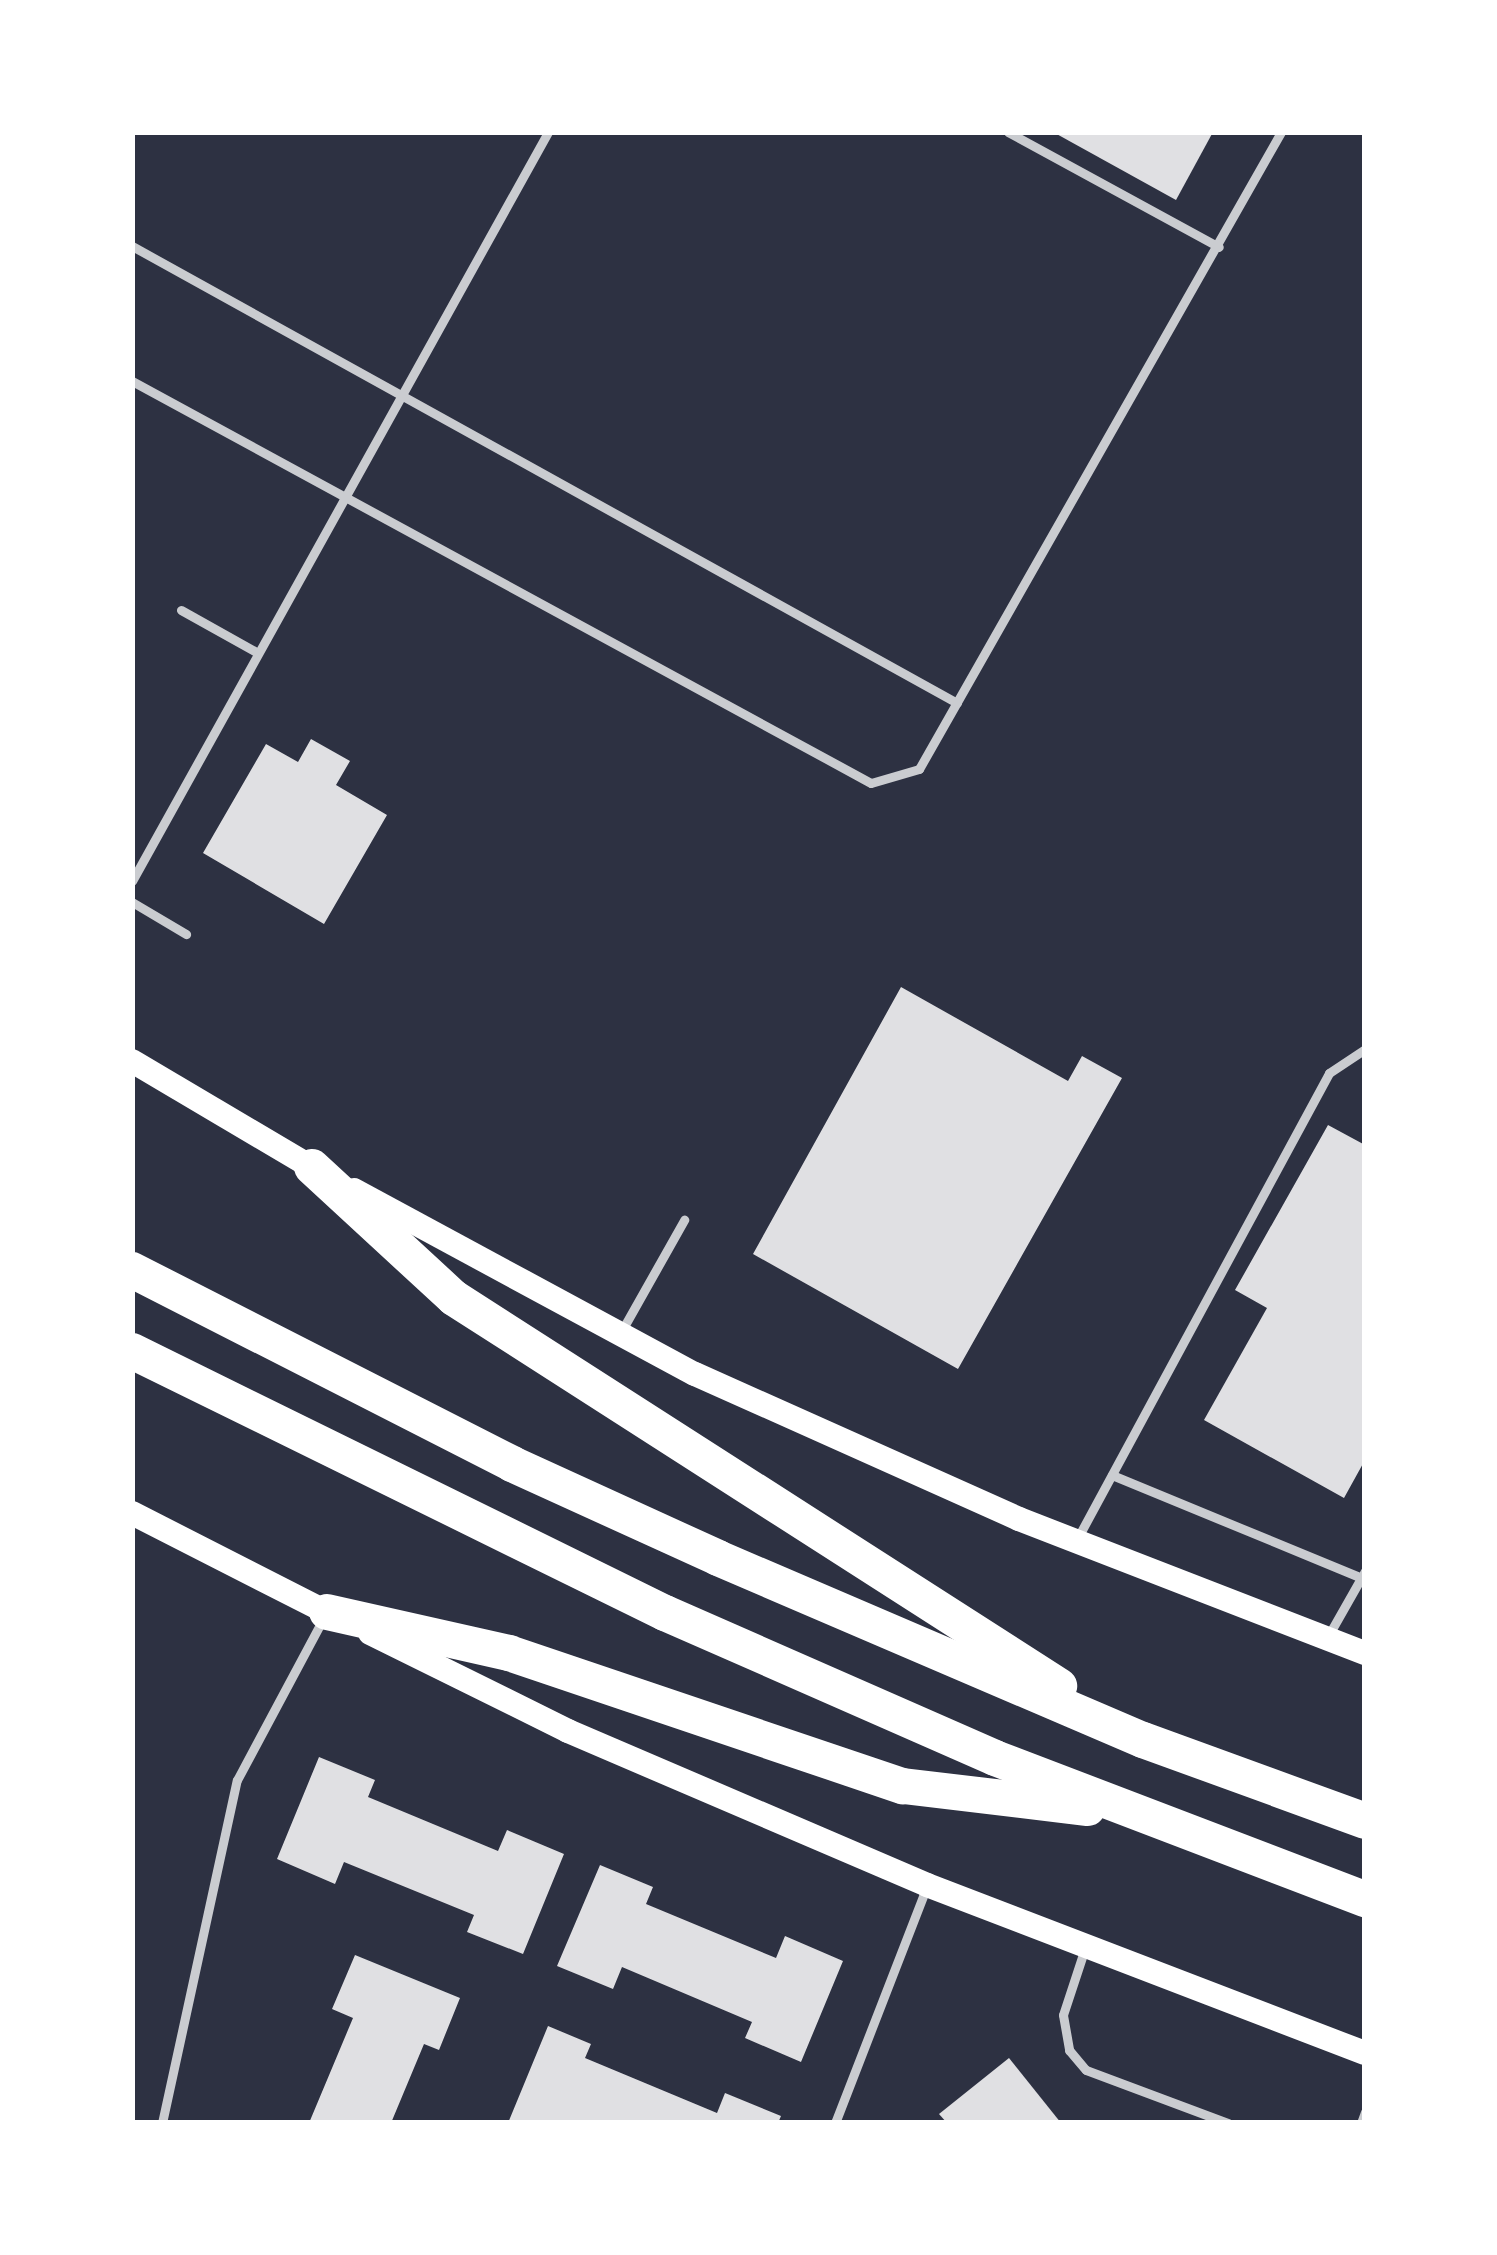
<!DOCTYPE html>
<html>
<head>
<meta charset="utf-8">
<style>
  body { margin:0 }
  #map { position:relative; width:1497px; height:2255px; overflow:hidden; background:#2d3142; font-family:Cabin,sans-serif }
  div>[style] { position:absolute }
  .building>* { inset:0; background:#e0e0e3 }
  .service>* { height:9px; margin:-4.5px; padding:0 4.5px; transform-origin:4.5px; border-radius:4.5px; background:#caccd0 }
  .secondary>* { height:24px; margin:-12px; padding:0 12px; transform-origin:12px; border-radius:12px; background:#fff }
  .motorway>* { height:36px; margin:-18px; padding:0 18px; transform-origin:18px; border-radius:18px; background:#fff }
  span { translate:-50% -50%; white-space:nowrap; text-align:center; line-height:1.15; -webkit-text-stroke:9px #fff; paint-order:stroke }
  .frame { position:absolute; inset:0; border:135px solid #fff; pointer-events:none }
</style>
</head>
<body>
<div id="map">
  <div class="building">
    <div style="clip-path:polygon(1053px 132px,1213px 132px,1176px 200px)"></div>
    <div style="clip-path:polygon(311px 739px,350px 761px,336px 785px,387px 815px,324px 924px,203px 853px,266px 744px,298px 762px)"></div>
    <div style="clip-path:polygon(901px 987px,1068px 1081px,1082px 1056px,1122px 1078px,958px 1369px,753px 1254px)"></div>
    <div style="clip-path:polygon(1328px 1125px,1365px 1145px,1365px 1460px,1344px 1498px,1204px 1420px,1267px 1308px,1235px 1290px)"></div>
    <div style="clip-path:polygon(319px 1757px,375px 1780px,368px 1797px,498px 1851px,507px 1830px,564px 1854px,523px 1954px,467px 1932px,474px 1915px,344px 1862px,335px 1884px,277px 1859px)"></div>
    <div style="clip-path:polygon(600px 1865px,653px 1887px,646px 1904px,776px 1958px,785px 1936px,843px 1961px,801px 2062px,745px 2038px,752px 2022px,622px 1967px,613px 1989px,557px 1966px)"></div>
    <div style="clip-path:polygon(355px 1955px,460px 1998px,439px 2050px,424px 2044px,391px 2123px,309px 2123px,353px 2018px,332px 2009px)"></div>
    <div style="clip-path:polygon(548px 2026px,591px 2044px,585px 2058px,717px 2113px,725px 2093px,781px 2116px,778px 2123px,508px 2123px)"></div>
    <div style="clip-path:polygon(1009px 2058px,1061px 2123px,947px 2123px,939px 2114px)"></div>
  </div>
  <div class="service">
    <div style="left:1008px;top:132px;width:240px;rotate:28.6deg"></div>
    <div style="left:132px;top:246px;width:943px;rotate:28.98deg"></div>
    <div style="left:132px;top:381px;width:841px;rotate:28.55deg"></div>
    <div style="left:871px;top:783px;width:50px;rotate:-16.3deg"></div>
    <div style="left:919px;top:769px;width:733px;rotate:-60.39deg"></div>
    <div style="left:181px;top:610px;width:88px;rotate:29.2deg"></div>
    <div style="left:132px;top:881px;width:857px;rotate:-60.95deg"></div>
    <div style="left:132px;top:902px;width:63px;rotate:30.7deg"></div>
    <div style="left:621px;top:1332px;width:129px;rotate:-60.6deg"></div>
    <div style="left:1112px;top:1475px;width:265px;rotate:22.4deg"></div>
    <div style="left:1076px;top:1541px;width:532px;rotate:-61.6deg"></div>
    <div style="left:1329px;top:1073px;width:43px;rotate:-33.7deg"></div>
    <div style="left:1327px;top:1638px;width:77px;rotate:-60.4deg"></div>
    <div style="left:1084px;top:1951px;width:67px;rotate:108.2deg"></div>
    <div style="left:1063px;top:2015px;width:36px;rotate:80deg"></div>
    <div style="left:1069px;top:2050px;width:26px;rotate:50deg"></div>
    <div style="left:1086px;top:2070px;width:152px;rotate:20.5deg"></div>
    <div style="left:162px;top:2123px;width:351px;rotate:-77.7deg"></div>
    <div style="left:237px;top:1780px;width:185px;rotate:-61.9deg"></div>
    <div style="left:835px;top:2123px;width:252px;rotate:-68.8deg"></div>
    <div style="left:1361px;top:2123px;width:12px;rotate:-70deg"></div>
  </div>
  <div class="secondary">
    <div style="left:132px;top:1061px;width:222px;rotate:30.6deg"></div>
    <div style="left:354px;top:1190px;width:387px;rotate:28.4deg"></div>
    <div style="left:695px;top:1374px;width:355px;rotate:24.1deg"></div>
    <div style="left:1019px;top:1519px;width:371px;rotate:21.2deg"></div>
    <div style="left:132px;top:1513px;width:231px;rotate:27deg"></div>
    <div style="left:370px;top:1633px;width:221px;rotate:26.3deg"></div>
    <div style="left:568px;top:1731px;width:391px;rotate:23.2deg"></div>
    <div style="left:927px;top:1885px;width:469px;rotate:21deg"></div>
  </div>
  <div class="motorway">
    <div style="left:312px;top:1167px;width:193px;rotate:42.7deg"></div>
    <div style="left:454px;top:1298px;width:719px;rotate:32.67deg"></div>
    <div style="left:132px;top:1270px;width:427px;rotate:27deg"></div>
    <div style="left:512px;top:1464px;width:226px;rotate:24.5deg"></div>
    <div style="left:718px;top:1558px;width:462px;rotate:23.2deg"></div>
    <div style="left:1143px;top:1740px;width:236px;rotate:20deg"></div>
    <div style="left:132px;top:1351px;width:594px;rotate:26.18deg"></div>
    <div style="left:665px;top:1613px;width:360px;rotate:23.7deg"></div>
    <div style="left:995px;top:1758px;width:396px;rotate:20.9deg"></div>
    <div style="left:327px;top:1612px;width:187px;rotate:12.7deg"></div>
    <div style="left:509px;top:1653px;width:416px;rotate:18.7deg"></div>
    <div style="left:903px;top:1786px;width:186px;rotate:6.8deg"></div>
  </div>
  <div class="frame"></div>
</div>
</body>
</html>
